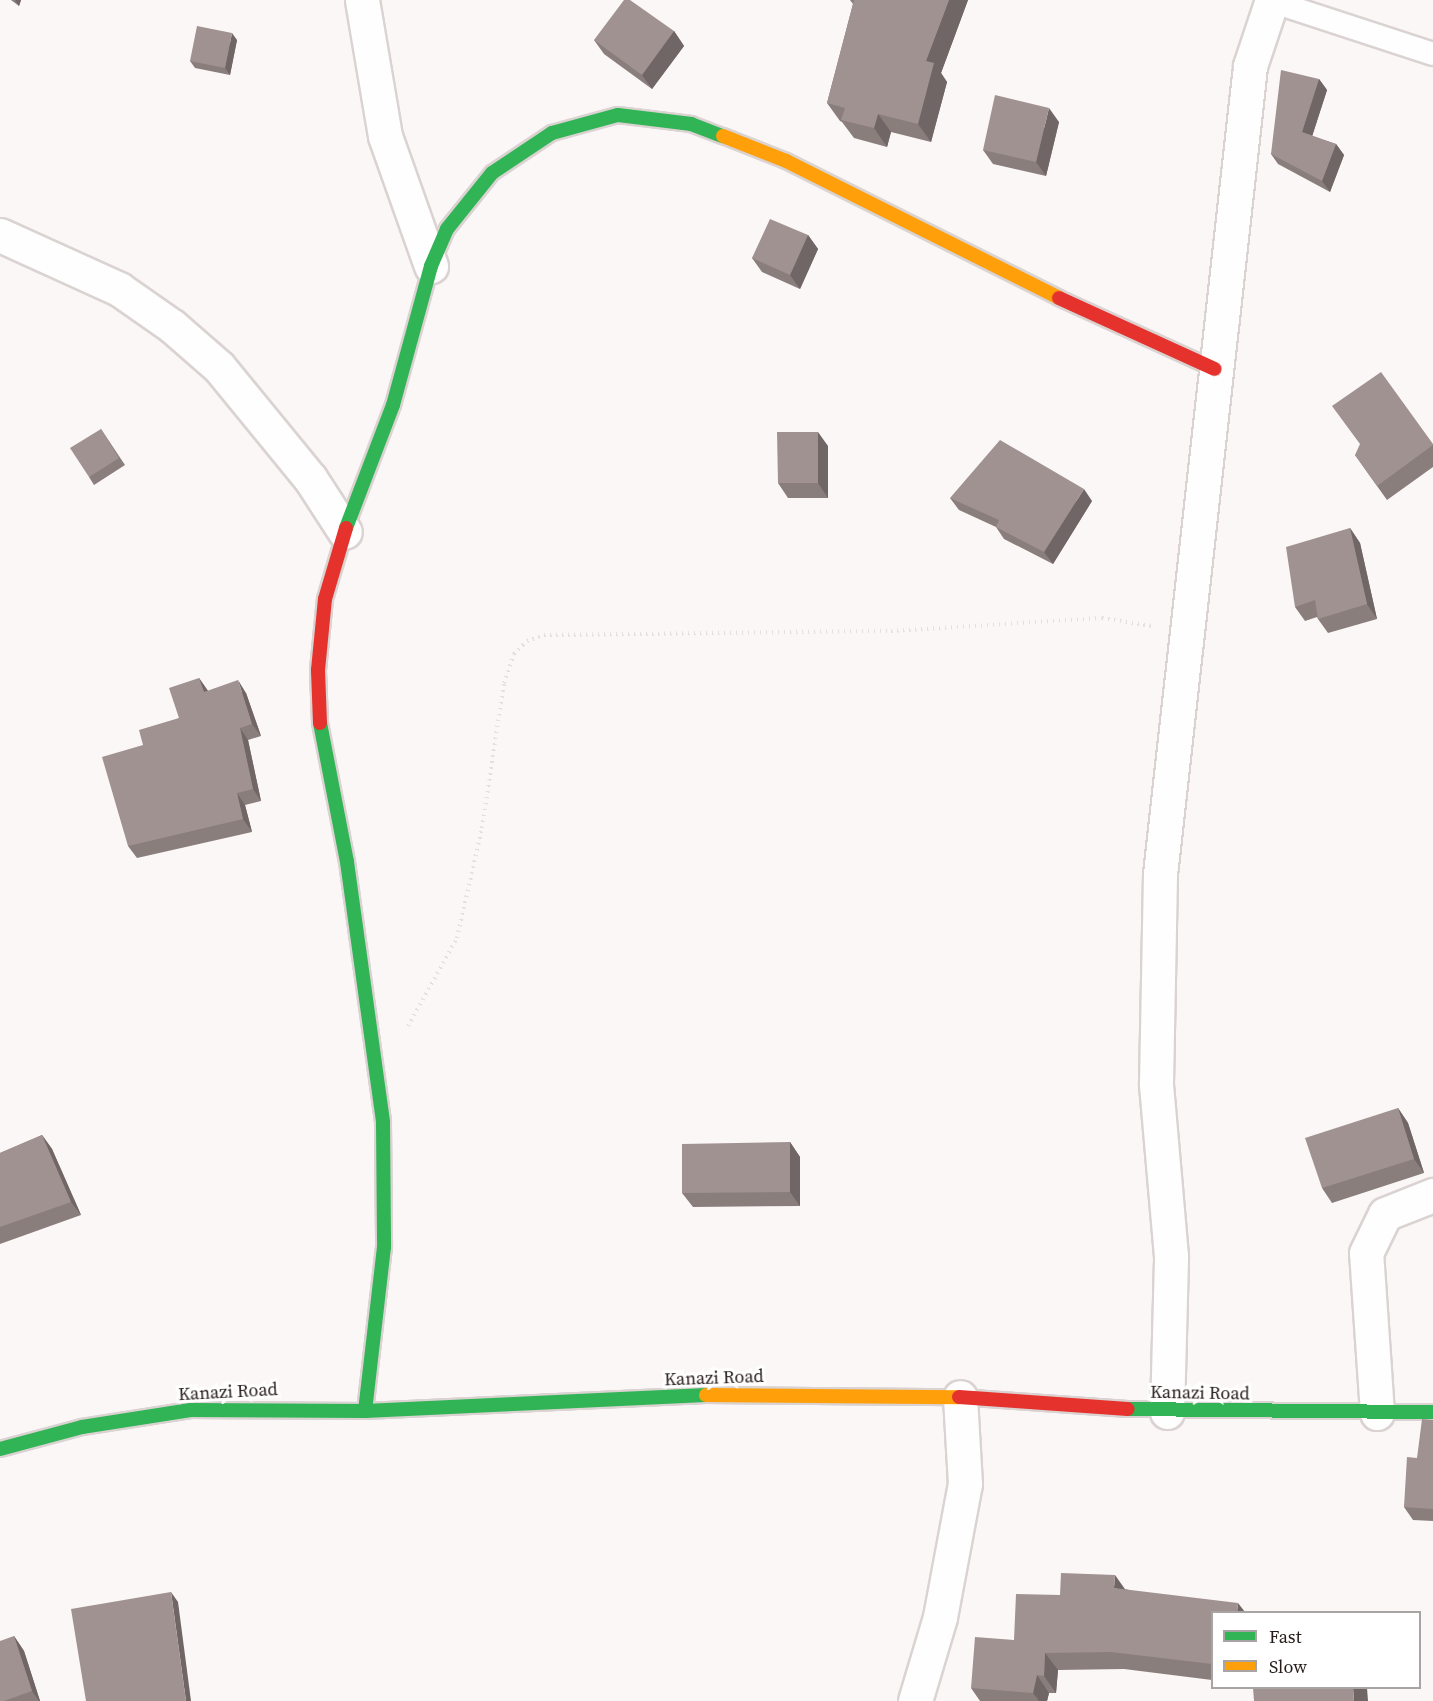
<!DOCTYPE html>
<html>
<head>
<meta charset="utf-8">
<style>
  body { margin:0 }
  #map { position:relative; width:1433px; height:1701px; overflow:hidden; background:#fbf7f6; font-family:"Source Serif 4",serif }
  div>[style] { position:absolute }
  .path>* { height:4px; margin-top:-2px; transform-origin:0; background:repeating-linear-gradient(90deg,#e2e0e0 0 1.5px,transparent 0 6px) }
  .roads { filter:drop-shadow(2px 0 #dad3d2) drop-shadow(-2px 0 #dad3d2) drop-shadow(0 2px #dad3d2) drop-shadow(0 -2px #dad3d2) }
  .lane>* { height:22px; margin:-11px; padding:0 11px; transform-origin:11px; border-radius:11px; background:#fefefe }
  .street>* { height:33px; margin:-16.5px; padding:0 16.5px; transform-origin:16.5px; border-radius:16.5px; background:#fefefe }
  .fast>* { height:14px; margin:-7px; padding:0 7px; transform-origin:7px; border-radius:7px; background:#30b455 }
  .slow>* { height:14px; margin:-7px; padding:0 7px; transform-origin:7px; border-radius:7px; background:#ff9f0a }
  .jam>* { height:14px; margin:-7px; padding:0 7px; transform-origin:7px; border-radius:7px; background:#e5322d }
  .wall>* { inset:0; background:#8a7e7c }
  .shaded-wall>* { inset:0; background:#706665 }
  .building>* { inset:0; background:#a09290 }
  span { translate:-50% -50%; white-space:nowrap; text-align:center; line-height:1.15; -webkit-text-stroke:6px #fff; paint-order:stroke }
  .street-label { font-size:18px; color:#241b19 }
  .legend { position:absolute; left:1211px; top:1611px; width:210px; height:78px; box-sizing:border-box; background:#fff; border:2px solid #a7a4a3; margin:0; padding:8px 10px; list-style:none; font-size:18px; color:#241b19 }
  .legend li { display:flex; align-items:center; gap:12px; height:30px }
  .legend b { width:30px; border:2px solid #a7a4a3 }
</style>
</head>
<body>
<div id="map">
  <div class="path">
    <div style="left:408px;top:1026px;width:101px;rotate:-60.9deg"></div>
    <div style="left:457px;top:938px;width:113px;rotate:-77.2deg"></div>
    <div style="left:482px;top:828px;width:147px;rotate:-81.4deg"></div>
    <div style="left:504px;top:683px;width:31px;rotate:-71deg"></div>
    <div style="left:514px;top:654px;width:18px;rotate:-45deg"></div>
    <div style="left:527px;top:641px;width:18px;rotate:-19deg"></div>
    <div style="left:544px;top:635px;width:347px;rotate:-0.7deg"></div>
    <div style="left:891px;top:631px;width:211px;rotate:-3.5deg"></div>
    <div style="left:1102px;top:618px;width:51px;rotate:9.1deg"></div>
  </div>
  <div class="roads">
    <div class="lane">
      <div style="left:1271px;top:1px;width:170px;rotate:18.1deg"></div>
    </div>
    <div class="street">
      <div style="left:362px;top:0;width:138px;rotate:80.4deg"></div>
      <div style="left:385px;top:136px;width:138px;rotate:70.5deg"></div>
      <div style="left:0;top:235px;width:131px;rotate:24.4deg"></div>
      <div style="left:119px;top:289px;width:65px;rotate:34.9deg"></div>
      <div style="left:172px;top:326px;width:62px;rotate:41.1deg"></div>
      <div style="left:219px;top:367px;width:144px;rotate:50.7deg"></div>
      <div style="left:310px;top:478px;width:64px;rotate:57.1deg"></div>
      <div style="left:1167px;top:1412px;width:156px;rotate:-88.5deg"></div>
      <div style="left:1171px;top:1256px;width:174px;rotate:-95deg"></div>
      <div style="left:1156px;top:1083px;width:209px;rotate:-88.9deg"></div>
      <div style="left:1160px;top:874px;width:813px;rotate:-83.64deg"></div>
      <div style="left:1250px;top:66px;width:70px;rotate:-71.6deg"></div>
      <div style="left:1377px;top:1413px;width:160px;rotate:-93.9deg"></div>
      <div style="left:1366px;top:1253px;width:43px;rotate:-64deg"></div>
      <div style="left:1385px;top:1214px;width:52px;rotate:-21.6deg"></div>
      <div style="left:915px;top:1701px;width:88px;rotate:-73.4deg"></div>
      <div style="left:940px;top:1617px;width:135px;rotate:-79.4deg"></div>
      <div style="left:965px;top:1484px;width:87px;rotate:-93.3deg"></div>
    </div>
    <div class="fast">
      <div style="left:346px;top:528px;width:132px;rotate:-69.1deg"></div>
      <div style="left:393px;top:405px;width:144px;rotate:-74.7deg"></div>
      <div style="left:431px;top:266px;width:40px;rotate:-66.6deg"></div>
      <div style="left:447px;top:229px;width:72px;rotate:-51.2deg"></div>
      <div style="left:492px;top:173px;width:72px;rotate:-33.7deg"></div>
      <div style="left:552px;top:133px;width:68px;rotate:-15.3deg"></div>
      <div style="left:618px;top:115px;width:74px;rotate:7deg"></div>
      <div style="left:691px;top:124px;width:34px;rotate:21deg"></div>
      <div style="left:320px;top:723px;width:142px;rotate:79deg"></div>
      <div style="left:347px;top:862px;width:263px;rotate:82.1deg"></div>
      <div style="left:383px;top:1123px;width:124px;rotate:89.5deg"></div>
      <div style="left:384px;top:1247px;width:165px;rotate:96.6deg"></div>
      <div style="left:1128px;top:1409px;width:305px;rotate:0.6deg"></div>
      <div style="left:0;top:1449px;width:85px;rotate:-15deg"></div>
      <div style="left:82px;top:1427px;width:110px;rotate:-8.9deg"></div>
      <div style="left:191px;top:1410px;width:174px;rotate:0.3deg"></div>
      <div style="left:365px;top:1411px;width:341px;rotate:-2.7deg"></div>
    </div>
    <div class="slow">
      <div style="left:723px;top:136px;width:68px;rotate:21.6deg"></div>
      <div style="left:786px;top:161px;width:305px;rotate:26.6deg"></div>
      <div style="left:706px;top:1395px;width:253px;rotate:0.5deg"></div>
    </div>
    <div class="jam">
      <div style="left:1059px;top:298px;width:171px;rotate:24.5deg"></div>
      <div style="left:320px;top:723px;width:53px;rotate:-92.2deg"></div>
      <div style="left:318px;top:670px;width:71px;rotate:-84.4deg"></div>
      <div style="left:325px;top:599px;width:74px;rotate:-73.5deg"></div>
      <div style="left:959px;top:1397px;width:169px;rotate:4.1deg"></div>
    </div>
  </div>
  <div class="wall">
    <div style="clip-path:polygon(11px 0,21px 0,19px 6px)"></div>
    <div style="clip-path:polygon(850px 0,968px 0,941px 73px,947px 82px,931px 142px,891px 132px,887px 147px,854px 138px,842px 122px,840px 121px,827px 103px,853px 4px)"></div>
    <div style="clip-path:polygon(674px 31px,684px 46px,652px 89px,604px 54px,594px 40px)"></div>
    <div style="clip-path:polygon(237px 40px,230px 75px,195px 68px,190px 61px)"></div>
    <div style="clip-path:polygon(1319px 79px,1327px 90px,1312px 136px,1336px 144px,1344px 155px,1330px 192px,1278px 164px,1271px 154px)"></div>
    <div style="clip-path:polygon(1059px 122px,1046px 176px,993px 164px,983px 150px)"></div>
    <div style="clip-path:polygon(808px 235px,818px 249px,800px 289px,762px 272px,752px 258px)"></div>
    <div style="clip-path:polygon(101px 429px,125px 465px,94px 485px,89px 477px)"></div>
    <div style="clip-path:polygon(1433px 444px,1433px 467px,1387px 500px,1355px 455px)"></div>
    <div style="clip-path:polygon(828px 446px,828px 498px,788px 498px,778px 483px)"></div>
    <div style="clip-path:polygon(950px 498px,1092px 501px,1053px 564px,1004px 539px,996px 527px,959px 510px)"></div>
    <div style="clip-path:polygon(1350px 528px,1360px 543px,1377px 619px,1328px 633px,1318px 619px,1317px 617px,1305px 621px,1295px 607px)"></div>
    <div style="clip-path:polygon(199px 678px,208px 691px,246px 693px,261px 736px,248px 740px,261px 801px,245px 805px,252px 832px,137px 858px,128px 846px,143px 745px,179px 718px)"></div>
    <div style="clip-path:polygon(1398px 1108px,1408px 1123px,1424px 1173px,1332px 1203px,1322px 1188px)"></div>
    <div style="clip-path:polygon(42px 1135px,52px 1149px,81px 1215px,0 1244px,0 1153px)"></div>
    <div style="clip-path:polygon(790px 1142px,800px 1157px,800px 1206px,693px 1207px,682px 1193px)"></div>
    <div style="clip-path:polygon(1433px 1420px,1433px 1521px,1413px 1520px,1404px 1507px,1417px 1458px)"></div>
    <div style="clip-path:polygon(1125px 1589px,1212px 1612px,1212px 1680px,1124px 1669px,1058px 1670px,1056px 1693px,1049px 1693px,1047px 1701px,980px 1701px,971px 1688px,1014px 1640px,1060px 1595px)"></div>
    <div style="clip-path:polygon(14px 1636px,24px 1651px,40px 1701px,0 1701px)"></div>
  </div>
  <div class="shaded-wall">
    <div style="clip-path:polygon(15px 0,21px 0,19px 6px)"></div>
    <div style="clip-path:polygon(949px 0,968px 0,941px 73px,947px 82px,931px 142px,918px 124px,926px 61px)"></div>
    <div style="clip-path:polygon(674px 31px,684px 46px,652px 89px,642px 75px)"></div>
    <div style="clip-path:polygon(232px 33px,237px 40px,230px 75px,225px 68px)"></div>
    <div style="clip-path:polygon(1319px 79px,1327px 90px,1310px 143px,1302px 132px)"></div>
    <div style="clip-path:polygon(1049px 108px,1059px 122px,1046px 176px,1036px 162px)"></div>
    <div style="clip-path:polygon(878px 114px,891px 132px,887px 147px,874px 128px)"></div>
    <div style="clip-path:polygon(1336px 144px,1344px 155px,1330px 192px,1322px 181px)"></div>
    <div style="clip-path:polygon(808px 235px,818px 249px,800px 289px,790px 275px)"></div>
    <div style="clip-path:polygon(818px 432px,828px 446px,828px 498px,818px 483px)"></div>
    <div style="clip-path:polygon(1084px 489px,1092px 501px,1053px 564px,1044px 552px)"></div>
    <div style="clip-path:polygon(1350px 528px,1360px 543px,1377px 619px,1367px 604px)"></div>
    <div style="clip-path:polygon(199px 678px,208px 691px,204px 692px)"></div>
    <div style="clip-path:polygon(238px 680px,246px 693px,261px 736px,252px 724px)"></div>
    <div style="clip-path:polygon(240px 728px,248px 740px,261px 801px,253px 789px)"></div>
    <div style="clip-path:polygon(237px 793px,245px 805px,252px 832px,243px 819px)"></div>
    <div style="clip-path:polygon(1398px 1108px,1408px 1123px,1424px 1173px,1414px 1159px)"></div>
    <div style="clip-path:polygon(42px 1135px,52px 1149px,81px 1215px,71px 1202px)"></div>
    <div style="clip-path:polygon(790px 1142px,800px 1157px,800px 1206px,790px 1192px)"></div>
    <div style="clip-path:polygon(1115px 1575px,1127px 1592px,1114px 1588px)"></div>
    <div style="clip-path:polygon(171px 1592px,178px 1602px,191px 1701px,186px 1701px)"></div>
    <div style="clip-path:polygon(1238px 1603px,1245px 1612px,1237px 1612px)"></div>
    <div style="clip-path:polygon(14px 1636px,24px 1651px,40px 1701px,39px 1701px,32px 1691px)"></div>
    <div style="clip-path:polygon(1045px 1653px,1058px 1670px,1056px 1693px,1044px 1676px)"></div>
    <div style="clip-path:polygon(1037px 1675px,1049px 1693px,1047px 1701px,1039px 1701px,1033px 1693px)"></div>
    <div style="clip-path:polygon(1353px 1688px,1367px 1688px,1368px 1701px,1354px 1701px)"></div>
  </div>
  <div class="building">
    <div style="clip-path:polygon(624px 0,630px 0,674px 31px,642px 75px,594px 40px)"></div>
    <div style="clip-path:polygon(854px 0,949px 0,926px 61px,934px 63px,918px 124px,878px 114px,874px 128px,841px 120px,845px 108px,827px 103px)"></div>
    <div style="clip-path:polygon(197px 26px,232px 33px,225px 68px,190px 61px)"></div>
    <div style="clip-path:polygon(1281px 70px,1319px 79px,1302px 132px,1336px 144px,1322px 181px,1271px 154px)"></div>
    <div style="clip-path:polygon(995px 95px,1049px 108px,1036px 162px,983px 150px)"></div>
    <div style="clip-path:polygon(770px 219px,808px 235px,790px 275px,752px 258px)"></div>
    <div style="clip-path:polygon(1381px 372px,1433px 444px,1433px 445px,1377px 486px,1355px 455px,1360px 444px,1332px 406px)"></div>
    <div style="clip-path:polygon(101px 429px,119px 458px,89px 477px,70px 448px)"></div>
    <div style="clip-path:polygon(777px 432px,818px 432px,818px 483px,778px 483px)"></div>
    <div style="clip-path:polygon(1000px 440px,1084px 489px,1044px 552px,996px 527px,999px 520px,950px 498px)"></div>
    <div style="clip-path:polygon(1350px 528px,1367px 604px,1318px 619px,1315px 600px,1295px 607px,1286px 547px)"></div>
    <div style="clip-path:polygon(199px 678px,204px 692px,238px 680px,252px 724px,240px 728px,253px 789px,237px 793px,243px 819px,128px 846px,102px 757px,143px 745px,139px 730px,179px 718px,169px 688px)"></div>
    <div style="clip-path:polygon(1398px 1108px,1414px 1159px,1322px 1188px,1305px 1138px)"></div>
    <div style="clip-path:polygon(42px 1135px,71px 1202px,0 1227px,0 1153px)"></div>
    <div style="clip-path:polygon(790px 1142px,790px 1192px,682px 1193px,682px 1144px)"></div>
    <div style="clip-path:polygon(1422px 1419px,1433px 1420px,1433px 1509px,1404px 1507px,1407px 1457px,1417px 1458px)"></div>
    <div style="clip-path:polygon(1061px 1573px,1115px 1575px,1114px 1588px,1238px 1603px,1237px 1612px,1212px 1612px,1212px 1664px,1111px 1652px,1045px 1653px,1044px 1676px,1037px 1675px,1033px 1693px,971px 1688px,975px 1637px,1014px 1640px,1016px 1594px,1060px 1595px)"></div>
    <div style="clip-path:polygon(171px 1592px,186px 1701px,86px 1701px,71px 1609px)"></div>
    <div style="clip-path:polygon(14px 1636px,32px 1691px,4px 1701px,0 1701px,0 1641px)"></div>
    <div style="clip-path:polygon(1253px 1688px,1353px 1688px,1354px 1701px,1254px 1701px)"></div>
  </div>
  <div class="street-label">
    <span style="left:714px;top:1378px;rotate:-2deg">Kanazi Road</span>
    <span style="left:228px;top:1392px;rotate:-3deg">Kanazi Road</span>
    <span style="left:1200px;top:1393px;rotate:1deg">Kanazi Road</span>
  </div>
  <ul class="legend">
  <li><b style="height:8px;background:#30b455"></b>Fast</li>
  <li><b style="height:8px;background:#ff9f0a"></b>Slow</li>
  </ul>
</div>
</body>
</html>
